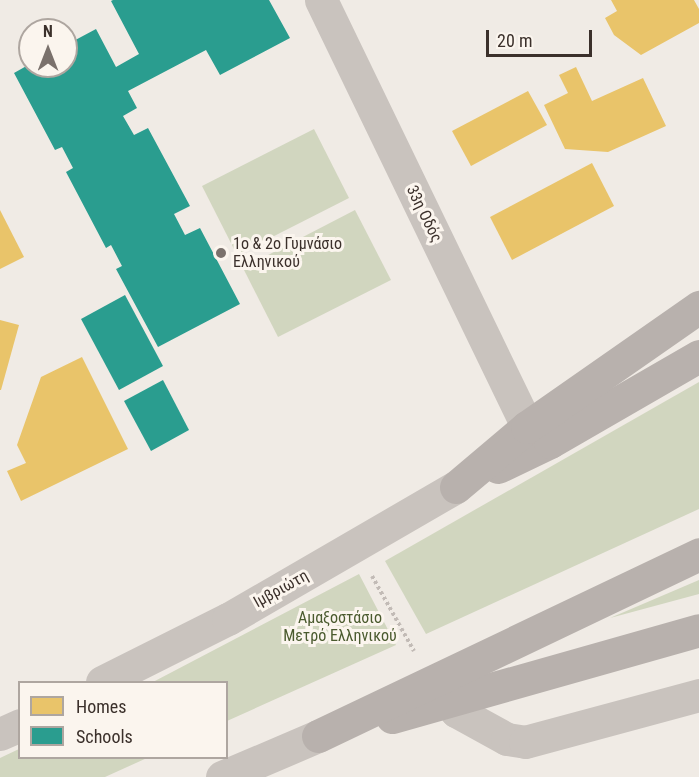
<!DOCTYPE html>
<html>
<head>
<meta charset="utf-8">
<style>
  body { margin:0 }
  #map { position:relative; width:699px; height:777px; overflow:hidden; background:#f0ebe5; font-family:"Roboto Condensed",sans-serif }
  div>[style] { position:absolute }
  .green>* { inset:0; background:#d1d6bf }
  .homes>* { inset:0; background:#e9c46a }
  .schools>* { inset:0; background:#2a9d8f }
  .path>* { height:4px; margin-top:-2px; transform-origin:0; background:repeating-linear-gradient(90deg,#c2bbb6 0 3px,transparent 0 6px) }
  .minor>* { height:33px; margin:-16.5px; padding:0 16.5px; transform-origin:16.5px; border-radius:16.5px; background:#c9c3be }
  .major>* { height:33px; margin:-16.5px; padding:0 16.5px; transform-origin:16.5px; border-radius:16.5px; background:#b8b1ad }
  .dots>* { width:16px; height:16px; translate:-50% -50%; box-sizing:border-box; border:3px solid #fbf5ee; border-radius:50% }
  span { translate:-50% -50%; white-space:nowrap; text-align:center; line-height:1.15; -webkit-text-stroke:6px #fbf5ee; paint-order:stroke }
  .street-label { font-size:16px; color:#3b302b }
  .poi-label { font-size:16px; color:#3b302b }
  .left { translate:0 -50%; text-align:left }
  .park-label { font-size:16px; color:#4a5a2e }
  .legend { position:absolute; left:18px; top:681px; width:210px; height:78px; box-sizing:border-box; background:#fbf5ee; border:2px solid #aea6a0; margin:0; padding:8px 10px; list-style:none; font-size:18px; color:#3b302b }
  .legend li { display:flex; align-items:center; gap:12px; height:30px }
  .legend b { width:30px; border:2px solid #aea6a0 }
  .north { position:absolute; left:18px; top:18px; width:60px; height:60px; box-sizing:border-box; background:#fbf5ee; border:2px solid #aea6a0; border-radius:50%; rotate:0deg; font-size:16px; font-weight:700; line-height:24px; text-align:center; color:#3b302b }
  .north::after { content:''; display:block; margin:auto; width:21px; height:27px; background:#7a716c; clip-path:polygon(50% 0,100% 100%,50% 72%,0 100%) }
  .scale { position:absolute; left:486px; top:30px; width:106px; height:27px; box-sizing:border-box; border:3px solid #3b302b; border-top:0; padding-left:8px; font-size:18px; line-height:21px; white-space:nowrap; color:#3b302b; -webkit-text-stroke:4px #fbf5ee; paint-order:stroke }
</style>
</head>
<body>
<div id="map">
  <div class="green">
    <div style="clip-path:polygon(314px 129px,349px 198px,237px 255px,202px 186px)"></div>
    <div style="clip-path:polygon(355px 210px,391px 280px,278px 337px,243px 268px)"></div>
    <div style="clip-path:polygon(699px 382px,699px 509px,426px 634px,385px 561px)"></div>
    <div style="clip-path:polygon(359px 574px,396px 645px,227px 721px,226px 682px,153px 682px)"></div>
    <div style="clip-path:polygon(699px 580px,699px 594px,610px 618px)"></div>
    <div style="clip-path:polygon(19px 749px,20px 758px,147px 758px,105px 777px,0 777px,0 758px)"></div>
  </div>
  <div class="homes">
    <div style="clip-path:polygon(611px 0,694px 0,699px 9px,699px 23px,641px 55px,614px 35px,605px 18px,617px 11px)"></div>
    <div style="clip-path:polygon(576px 67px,592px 101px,643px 78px,666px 126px,608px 152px,565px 149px,544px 105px,568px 93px,559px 75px)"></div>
    <div style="clip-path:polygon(528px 91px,547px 125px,471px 166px,452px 131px)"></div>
    <div style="clip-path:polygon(592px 163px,614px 206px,512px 260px,490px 217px)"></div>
    <div style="clip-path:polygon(0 210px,24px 257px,0 269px)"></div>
    <div style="clip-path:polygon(0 320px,19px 325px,1px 390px,0 390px)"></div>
    <div style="clip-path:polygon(82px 357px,128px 449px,21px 501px,7px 471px,26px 463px,17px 445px,41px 377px)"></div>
  </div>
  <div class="schools">
    <div style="clip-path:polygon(269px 0,290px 38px,220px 75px,206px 50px,128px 91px,137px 108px,123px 116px,134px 135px,148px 128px,190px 206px,174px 214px,185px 235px,200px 228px,240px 304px,158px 347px,116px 269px,122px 266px,111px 245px,106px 248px,66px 172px,73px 168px,62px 147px,55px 150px,14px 73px,30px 64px,66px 66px,66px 45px,96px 29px,116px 67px,139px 54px,111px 1px,113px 0)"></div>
    <div style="clip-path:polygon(125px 295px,163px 366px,119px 390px,81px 319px)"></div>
    <div style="clip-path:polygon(163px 380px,189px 430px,151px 451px,124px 401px)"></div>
  </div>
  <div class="path">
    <div style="left:372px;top:576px;width:86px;rotate:60.8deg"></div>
  </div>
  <div class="minor">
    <div style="left:321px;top:0;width:474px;rotate:64.2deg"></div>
    <div style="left:102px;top:682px;width:141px;rotate:-26.6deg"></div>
    <div style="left:228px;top:619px;width:263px;rotate:-30.1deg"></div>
    <div style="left:450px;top:702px;width:11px;rotate:56deg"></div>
    <div style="left:456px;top:711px;width:58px;rotate:28.8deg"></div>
    <div style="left:507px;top:739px;width:18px;rotate:9deg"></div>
    <div style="left:525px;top:742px;width:180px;rotate:-15.1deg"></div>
    <div style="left:0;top:734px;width:22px;rotate:-24deg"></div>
    <div style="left:222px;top:777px;width:104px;rotate:-23.1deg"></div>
  </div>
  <div class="major">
    <div style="left:498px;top:467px;width:58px;rotate:-25.7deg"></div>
    <div style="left:550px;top:442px;width:172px;rotate:-30deg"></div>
    <div style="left:456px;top:487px;width:93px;rotate:-40.2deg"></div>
    <div style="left:527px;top:427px;width:210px;rotate:-34.9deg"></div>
    <div style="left:392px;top:717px;width:319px;rotate:-15.8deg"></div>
    <div style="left:318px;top:736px;width:422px;rotate:-25.5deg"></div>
  </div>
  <div class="dots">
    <div style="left:221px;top:253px;background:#7a716c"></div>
  </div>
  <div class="street-label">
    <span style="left:424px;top:214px;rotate:64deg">33η Οδός</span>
    <span style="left:281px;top:589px;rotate:-29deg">Ιμβριώτη</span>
  </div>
  <div class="poi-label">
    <span class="left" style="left:233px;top:253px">1ο &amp; 2ο Γυμνάσιο<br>Ελληνικού</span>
  </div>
  <div class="park-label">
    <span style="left:340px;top:627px">Αμαξοστάσιο<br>Μετρό Ελληνικού</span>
  </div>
  <ul class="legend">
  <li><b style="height:16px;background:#e9c46a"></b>Homes</li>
  <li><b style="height:16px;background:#2a9d8f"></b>Schools</li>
  </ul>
  <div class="north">N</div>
  <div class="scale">20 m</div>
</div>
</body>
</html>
